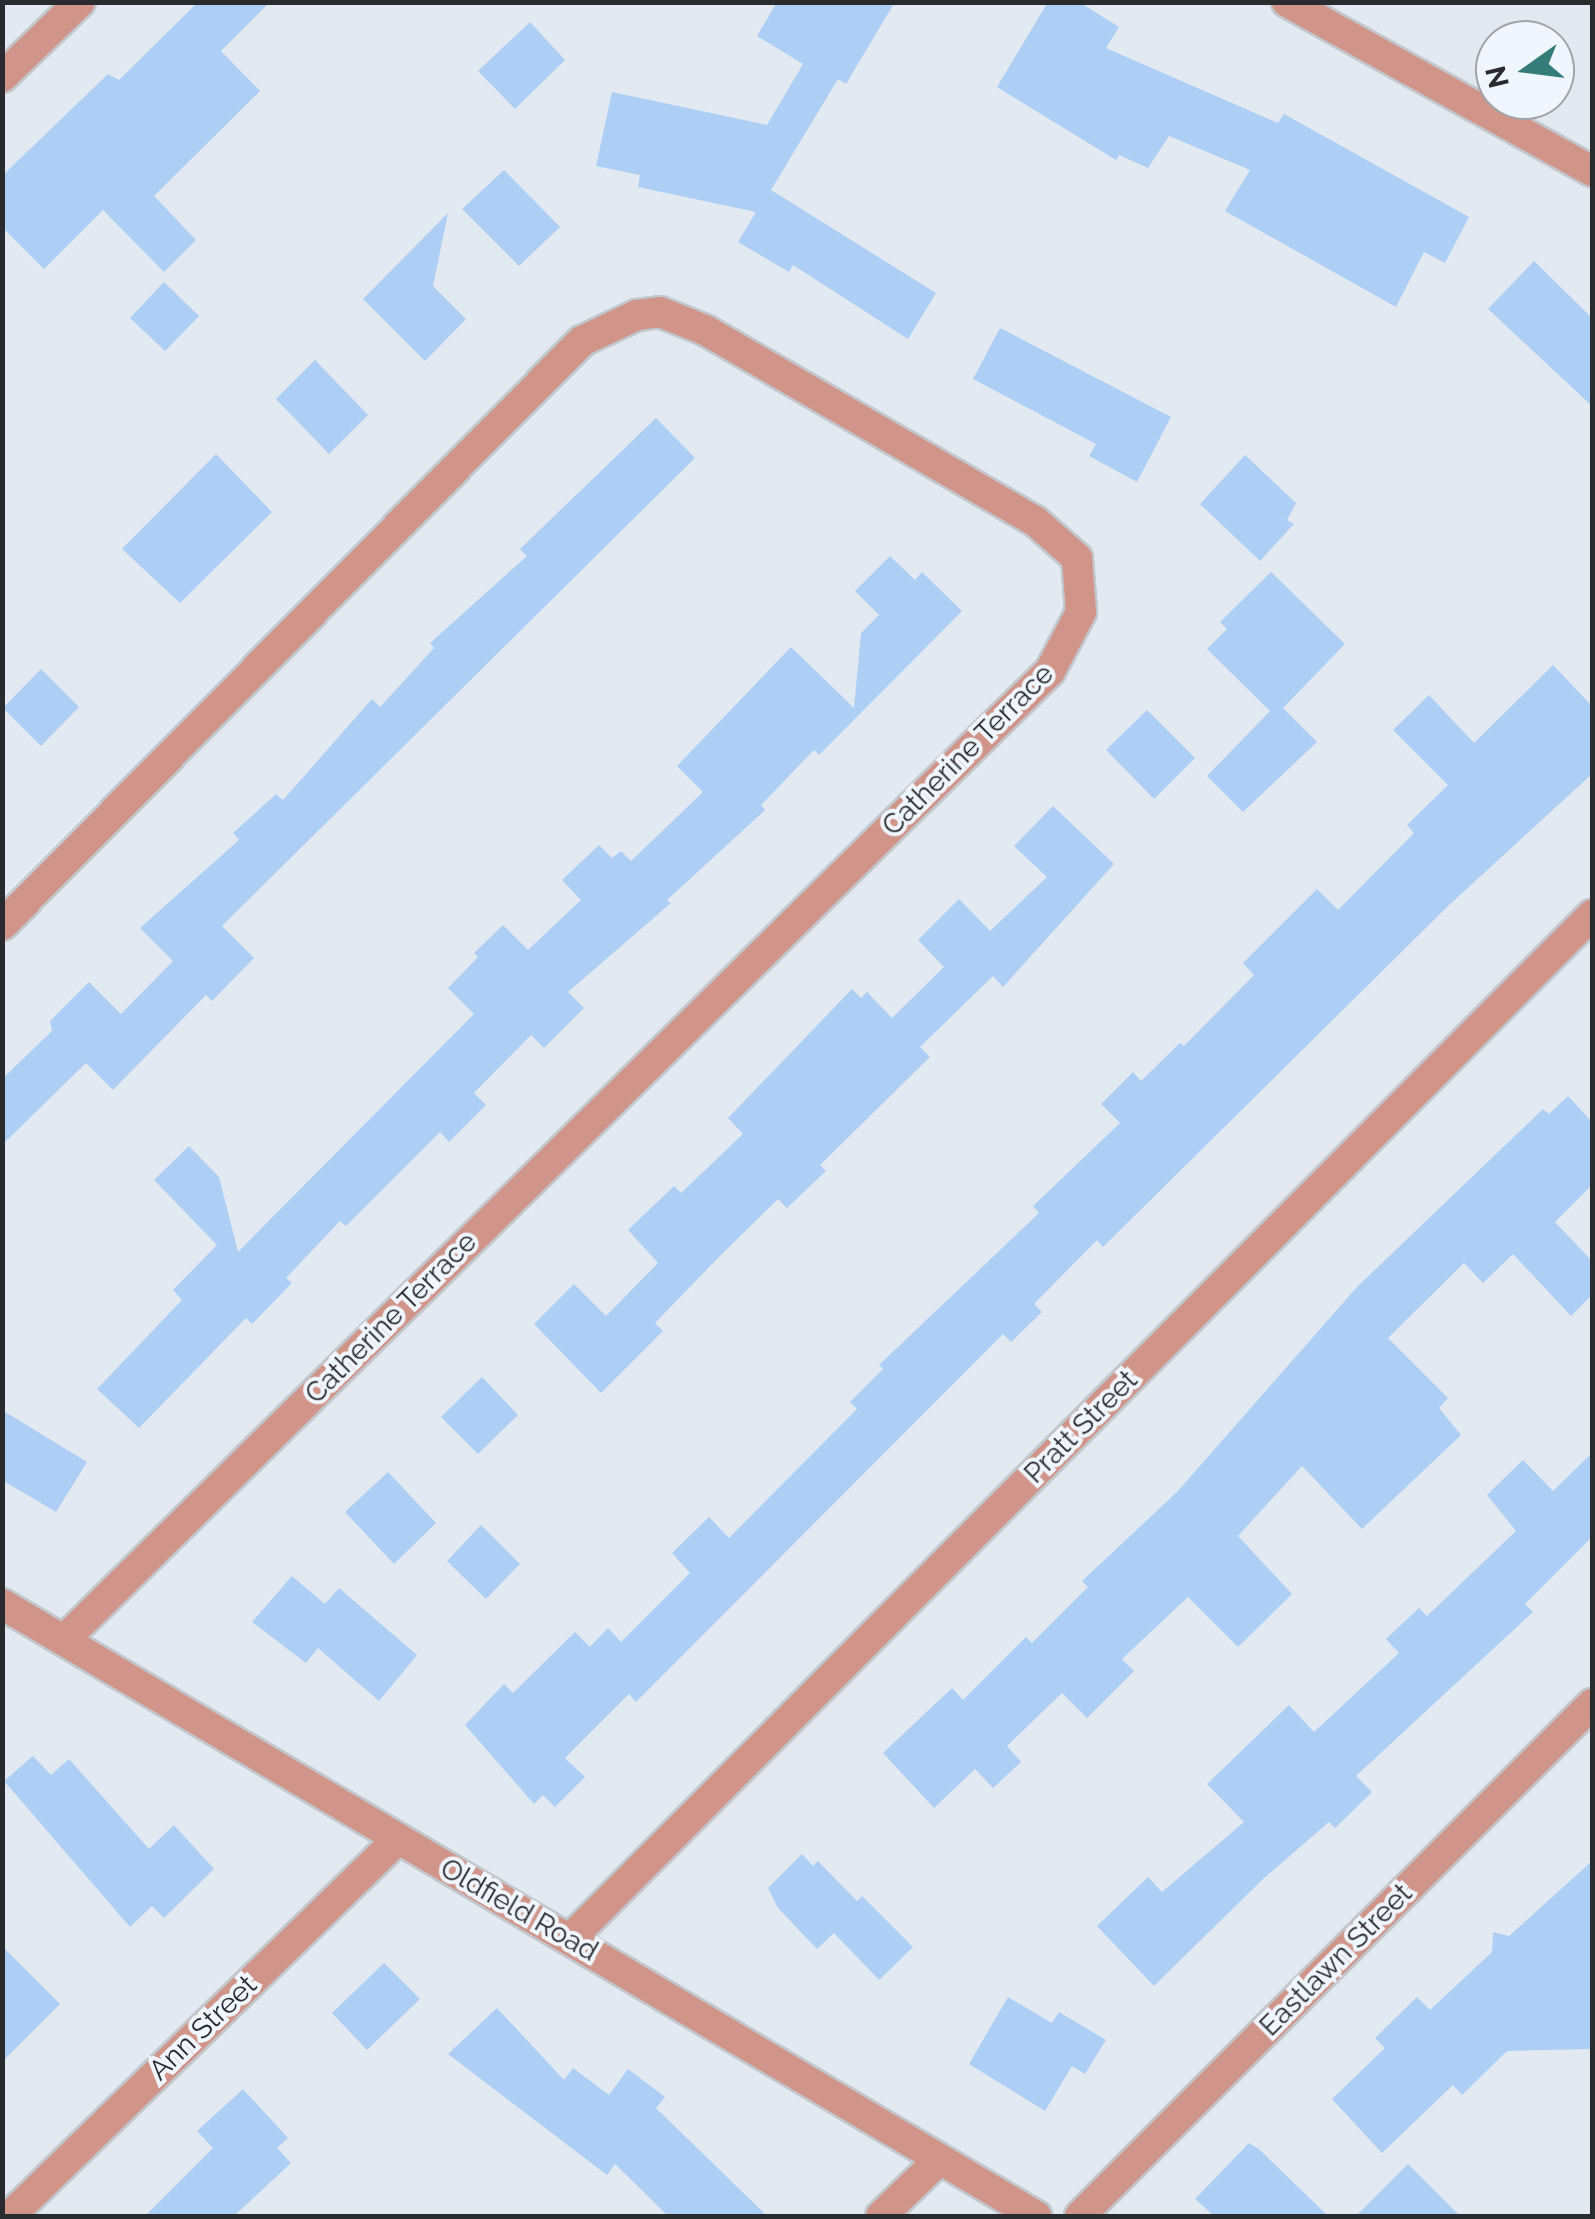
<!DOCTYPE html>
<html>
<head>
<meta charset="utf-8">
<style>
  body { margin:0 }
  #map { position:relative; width:1595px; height:2219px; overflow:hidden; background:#e3e9f0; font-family:Raleway,sans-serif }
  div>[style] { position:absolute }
  .building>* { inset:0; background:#adcff5 }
  .roads { filter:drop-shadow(2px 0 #c2c7cd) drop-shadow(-2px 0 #c2c7cd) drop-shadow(0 2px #c2c7cd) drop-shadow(0 -2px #c2c7cd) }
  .minor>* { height:30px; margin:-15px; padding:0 15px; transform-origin:15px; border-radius:15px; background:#d09488 }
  span { translate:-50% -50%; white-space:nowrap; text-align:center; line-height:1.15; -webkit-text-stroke:8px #f0f6fd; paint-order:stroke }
  .street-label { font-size:28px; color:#292b2e }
  .frame { position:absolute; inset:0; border:5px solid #292b2e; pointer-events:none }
  .north { position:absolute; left:1475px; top:20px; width:100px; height:100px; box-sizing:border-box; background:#f0f6fd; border:2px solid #a0a5aa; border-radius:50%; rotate:256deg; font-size:28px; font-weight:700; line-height:40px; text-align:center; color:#292b2e }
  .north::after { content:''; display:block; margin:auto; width:35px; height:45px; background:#347c78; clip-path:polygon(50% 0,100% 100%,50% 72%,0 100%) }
</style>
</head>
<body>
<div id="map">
  <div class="building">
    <div style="clip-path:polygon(198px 2px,270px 2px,221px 51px,260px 91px,154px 196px,196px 240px,164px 272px,103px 210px,44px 269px,2px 227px,2px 176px,108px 74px,119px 80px)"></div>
    <div style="clip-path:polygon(777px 2px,895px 2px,846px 84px,838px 79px,771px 190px,936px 293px,908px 339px,793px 265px,789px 272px,738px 242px,756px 212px,638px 187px,640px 175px,596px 166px,612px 92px,767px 125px,803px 64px,757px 36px)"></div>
    <div style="clip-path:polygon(1048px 2px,1079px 2px,1119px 27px,1106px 48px,1278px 123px,1284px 114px,1469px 217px,1445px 263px,1424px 252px,1396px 307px,1225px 211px,1250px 170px,1169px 136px,1148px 168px,1119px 155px,1116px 160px,997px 87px)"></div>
    <div style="clip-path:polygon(530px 22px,565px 60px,515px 109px,478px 71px)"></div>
    <div style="clip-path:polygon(504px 170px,560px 227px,519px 266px,462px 209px)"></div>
    <div style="clip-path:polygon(448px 213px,433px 286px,466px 319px,425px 361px,363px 299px)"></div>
    <div style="clip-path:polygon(1534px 261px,1592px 318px,1592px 406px,1488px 309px)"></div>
    <div style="clip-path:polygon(164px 282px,199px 316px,165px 351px,130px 318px)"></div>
    <div style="clip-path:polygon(1000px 328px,1171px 417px,1137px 482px,1089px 456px,1096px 444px,973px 379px)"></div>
    <div style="clip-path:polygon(315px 360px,368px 415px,329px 454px,276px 399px)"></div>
    <div style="clip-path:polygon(656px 418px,695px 458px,222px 926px,254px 958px,212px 1001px,206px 995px,113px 1090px,86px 1063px,2px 1145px,2px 1079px,52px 1031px,50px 1021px,89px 982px,121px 1014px,173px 961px,140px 928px,239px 840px,233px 833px,276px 794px,283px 800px,372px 699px,380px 707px,434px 648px,430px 643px,527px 556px,520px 549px)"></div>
    <div style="clip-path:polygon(216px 454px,272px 512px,180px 603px,122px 549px)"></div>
    <div style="clip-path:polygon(1245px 455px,1296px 503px,1287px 520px,1294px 524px,1260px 561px,1200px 504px)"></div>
    <div style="clip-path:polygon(890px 556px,915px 580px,922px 572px,962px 611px,819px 755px,814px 750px,761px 805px,765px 810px,667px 900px,671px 903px,568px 992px,584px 1008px,544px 1048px,531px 1035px,474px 1093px,486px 1105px,449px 1142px,440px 1132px,346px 1226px,340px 1221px,286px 1278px,292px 1283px,252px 1324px,246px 1318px,139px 1428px,97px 1389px,182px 1300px,173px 1290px,217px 1245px,154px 1180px,189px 1146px,219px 1177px,238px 1252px,474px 1014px,448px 988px,478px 957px,474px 953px,503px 925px,528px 950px,581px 900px,562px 880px,599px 845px,612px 858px,621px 851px,631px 861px,703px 792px,677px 766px,791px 647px,854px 708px,861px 633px,879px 615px,855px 591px)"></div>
    <div style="clip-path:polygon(1271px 572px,1345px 644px,1283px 708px,1317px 742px,1243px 812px,1207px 776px,1270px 711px,1207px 649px,1227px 629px,1220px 622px)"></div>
    <div style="clip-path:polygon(1553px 665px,1592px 706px,1592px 774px,1447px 907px,1103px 1247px,1097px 1240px,1034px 1304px,1042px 1312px,1011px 1342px,1003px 1334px,636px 1702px,629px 1694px,565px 1758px,585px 1777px,555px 1807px,543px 1795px,534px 1804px,465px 1725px,504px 1684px,513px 1693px,575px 1632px,590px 1647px,608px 1628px,621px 1642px,690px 1573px,672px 1553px,709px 1517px,729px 1538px,857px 1409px,850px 1402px,883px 1369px,879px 1365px,1039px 1213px,1033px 1206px,1120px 1123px,1101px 1104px,1133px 1072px,1141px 1081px,1180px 1043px,1184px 1046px,1254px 975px,1243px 963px,1317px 889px,1338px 910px,1414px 833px,1407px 825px,1448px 785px,1393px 730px,1429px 695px,1474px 743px)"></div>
    <div style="clip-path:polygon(41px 669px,79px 707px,41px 746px,3px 708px)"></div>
    <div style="clip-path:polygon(1147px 710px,1195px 758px,1154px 799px,1106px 750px)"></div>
    <div style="clip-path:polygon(1053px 806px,1114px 864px,1003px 987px,993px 976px,920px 1047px,930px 1057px,820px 1165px,826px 1171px,787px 1208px,778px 1199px,718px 1258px,655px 1323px,663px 1331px,601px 1393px,534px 1324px,574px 1284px,606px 1316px,658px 1263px,628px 1230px,674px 1186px,681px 1193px,743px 1134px,728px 1118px,852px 989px,861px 998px,867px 992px,892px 1018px,944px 967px,918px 940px,959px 899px,990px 931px,1047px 877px,1014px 846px)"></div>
    <div style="clip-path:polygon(1568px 1096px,1592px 1122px,1592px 1185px,1555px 1222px,1592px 1261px,1592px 1295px,1571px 1316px,1513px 1254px,1483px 1283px,1464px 1263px,1388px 1338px,1448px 1398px,1439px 1408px,1461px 1435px,1362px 1529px,1302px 1466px,1238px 1536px,1292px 1594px,1238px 1647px,1188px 1597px,1122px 1659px,1134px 1671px,1087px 1718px,1062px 1693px,1007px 1746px,1021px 1762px,993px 1788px,975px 1769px,934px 1808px,883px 1753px,952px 1688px,963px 1700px,1026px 1637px,1032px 1643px,1088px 1587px,1082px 1581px,1177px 1492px,1357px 1287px,1543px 1109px,1549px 1114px)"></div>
    <div style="clip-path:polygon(482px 1377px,518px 1415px,478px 1454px,441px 1417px)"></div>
    <div style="clip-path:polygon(2px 1410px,87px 1462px,56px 1512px,2px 1480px)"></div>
    <div style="clip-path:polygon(1592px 1453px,1592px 1537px,1525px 1604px,1533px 1612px,1356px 1776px,1372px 1792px,1335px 1828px,1329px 1822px,1263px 1879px,1154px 1986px,1097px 1926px,1148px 1877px,1162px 1892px,1244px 1822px,1207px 1784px,1289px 1705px,1314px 1732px,1399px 1653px,1386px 1639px,1419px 1608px,1427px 1616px,1516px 1531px,1487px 1495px,1523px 1460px,1553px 1491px)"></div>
    <div style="clip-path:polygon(388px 1472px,436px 1523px,394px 1564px,345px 1512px)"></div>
    <div style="clip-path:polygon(481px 1525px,520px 1564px,486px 1599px,447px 1561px)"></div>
    <div style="clip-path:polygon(292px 1576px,325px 1604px,339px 1588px,417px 1655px,379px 1701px,318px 1648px,306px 1663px,252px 1622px)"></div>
    <div style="clip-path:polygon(33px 1756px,51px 1775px,69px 1759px,149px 1849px,174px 1825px,214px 1869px,164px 1918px,152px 1906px,130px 1927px,4px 1781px)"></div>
    <div style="clip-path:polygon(802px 1854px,813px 1866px,818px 1861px,857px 1901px,862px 1896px,913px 1947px,879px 1980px,834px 1933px,817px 1949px,778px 1908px,768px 1888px)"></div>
    <div style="clip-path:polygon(1592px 1861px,1592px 2049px,1507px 2051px,1462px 2095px,1453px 2085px,1382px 2153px,1332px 2099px,1385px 2048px,1375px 2038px,1417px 1997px,1430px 2010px,1492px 1952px,1493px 1932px,1509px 1936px)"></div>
    <div style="clip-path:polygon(2px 1946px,60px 2004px,2px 2062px)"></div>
    <div style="clip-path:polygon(384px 1963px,420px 1999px,367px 2050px,332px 2013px)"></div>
    <div style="clip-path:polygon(1008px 1997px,1052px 2023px,1059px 2012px,1106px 2040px,1085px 2074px,1072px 2066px,1045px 2111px,969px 2064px)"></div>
    <div style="clip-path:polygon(497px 2008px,564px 2080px,573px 2068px,609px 2095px,628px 2069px,665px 2097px,656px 2108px,767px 2216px,668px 2216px,615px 2164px,607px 2175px,448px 2054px)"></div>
    <div style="clip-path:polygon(243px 2089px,288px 2138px,277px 2148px,291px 2163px,234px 2216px,145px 2216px,213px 2148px,197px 2131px)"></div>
    <div style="clip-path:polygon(1249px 2143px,1260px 2150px,1328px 2216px,1214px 2216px,1195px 2199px)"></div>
    <div style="clip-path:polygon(1408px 2164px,1460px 2216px,1356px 2216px)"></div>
  </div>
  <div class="roads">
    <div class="minor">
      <div style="left:1287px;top:2px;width:349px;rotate:29deg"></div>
      <div style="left:2px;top:77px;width:108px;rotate:-43.9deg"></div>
      <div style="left:2px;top:925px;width:823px;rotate:-45.2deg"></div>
      <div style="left:582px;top:341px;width:61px;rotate:-25.3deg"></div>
      <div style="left:637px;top:315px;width:23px;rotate:-7deg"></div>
      <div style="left:660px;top:312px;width:48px;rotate:21.8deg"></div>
      <div style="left:705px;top:330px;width:381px;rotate:30.1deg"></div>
      <div style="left:1035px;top:521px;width:56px;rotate:41.4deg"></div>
      <div style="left:1077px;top:558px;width:54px;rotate:85.8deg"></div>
      <div style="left:1081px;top:612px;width:67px;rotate:117.7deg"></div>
      <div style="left:1050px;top:671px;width:1382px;rotate:135.5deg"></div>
      <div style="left:2px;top:1604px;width:1202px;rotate:30.62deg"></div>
      <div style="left:570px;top:1939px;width:1447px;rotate:-45.06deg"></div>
      <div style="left:10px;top:2216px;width:540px;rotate:-44.17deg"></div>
      <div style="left:881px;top:2216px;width:81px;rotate:-44deg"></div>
      <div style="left:1080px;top:2216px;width:724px;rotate:-45deg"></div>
    </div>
  </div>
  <div class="street-label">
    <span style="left:968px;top:750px;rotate:-45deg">Catherine Terrace</span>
    <span style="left:391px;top:1318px;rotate:-45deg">Catherine Terrace</span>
    <span style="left:1081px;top:1427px;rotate:-45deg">Pratt Street</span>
    <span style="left:519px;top:1910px;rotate:30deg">Oldfield Road</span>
    <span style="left:1336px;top:1960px;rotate:-45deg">Eastlawn Street</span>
    <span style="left:203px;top:2028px;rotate:-44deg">Ann Street</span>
  </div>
  <div class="frame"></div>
  <div class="north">N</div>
</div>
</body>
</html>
